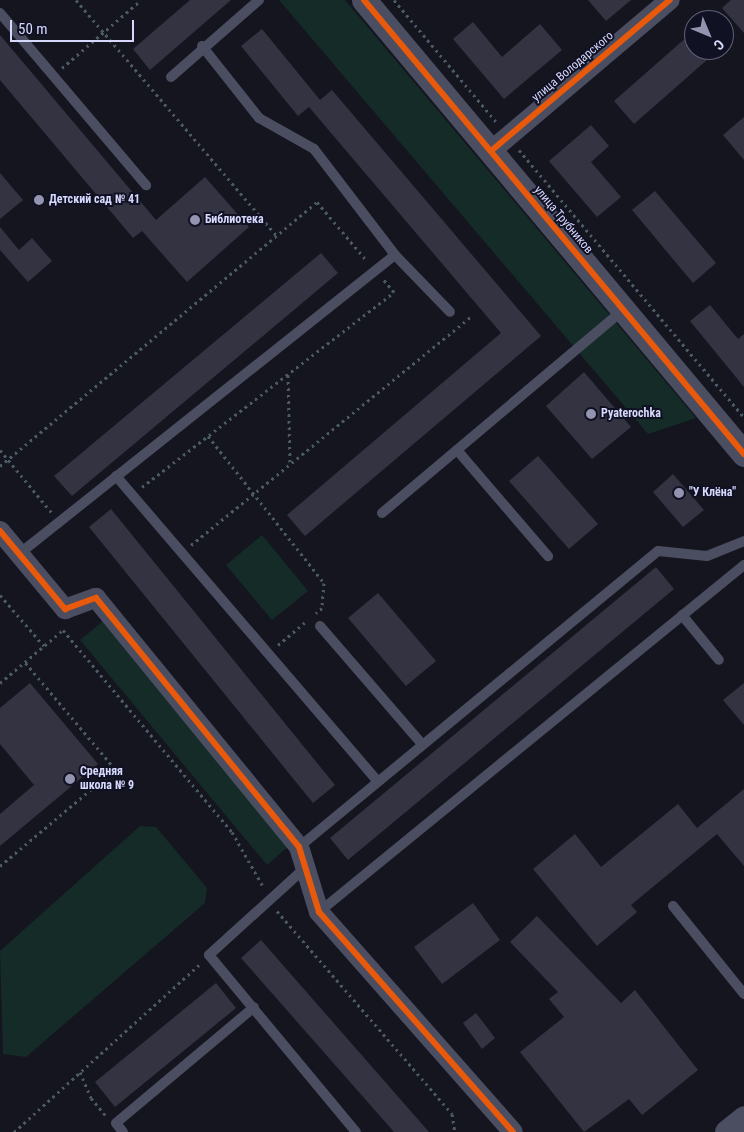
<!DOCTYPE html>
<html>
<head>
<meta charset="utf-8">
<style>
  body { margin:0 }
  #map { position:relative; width:744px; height:1132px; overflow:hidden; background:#151520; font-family:"Roboto Condensed",sans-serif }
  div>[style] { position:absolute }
  .green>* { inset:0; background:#142b28 }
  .building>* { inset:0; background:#333342 }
  .path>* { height:3px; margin-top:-1.5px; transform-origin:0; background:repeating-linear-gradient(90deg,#4b5b63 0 2.5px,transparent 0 6.5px) }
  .service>* { height:10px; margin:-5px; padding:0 5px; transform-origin:5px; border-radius:5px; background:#4b4d60 }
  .minor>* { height:20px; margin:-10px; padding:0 10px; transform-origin:10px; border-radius:10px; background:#4b4d60 }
  .tertiary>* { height:25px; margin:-12.5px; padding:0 12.5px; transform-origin:12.5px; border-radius:12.5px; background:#4b4d60 }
  .cycleway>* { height:6px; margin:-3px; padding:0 3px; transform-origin:3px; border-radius:3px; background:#e8590c }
  .dots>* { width:14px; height:14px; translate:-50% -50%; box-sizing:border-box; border:2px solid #111124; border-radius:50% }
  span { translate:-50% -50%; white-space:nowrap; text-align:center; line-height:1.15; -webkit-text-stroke:4px #111124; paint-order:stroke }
  .street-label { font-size:12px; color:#d7d9fc }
  .poi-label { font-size:12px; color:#d7d9fc; font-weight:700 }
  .left { translate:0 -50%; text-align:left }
  .north { position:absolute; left:684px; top:10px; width:50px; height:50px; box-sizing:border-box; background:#111124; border:1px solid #60617a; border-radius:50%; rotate:135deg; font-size:14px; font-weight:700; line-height:20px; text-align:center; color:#d7d9fc }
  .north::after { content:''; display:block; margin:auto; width:18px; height:22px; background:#9394af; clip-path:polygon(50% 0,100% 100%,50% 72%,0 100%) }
  .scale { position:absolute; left:10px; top:20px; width:124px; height:22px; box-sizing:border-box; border:2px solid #d7d9fc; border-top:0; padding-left:6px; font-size:15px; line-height:18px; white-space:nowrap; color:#d7d9fc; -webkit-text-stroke:4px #111124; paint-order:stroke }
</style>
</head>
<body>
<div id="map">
  <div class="green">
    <div style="clip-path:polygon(279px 0,345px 0,696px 418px,648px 434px)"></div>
    <div style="clip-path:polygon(262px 535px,308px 591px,272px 620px,226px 565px)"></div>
    <div style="clip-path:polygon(103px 621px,291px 844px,267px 865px,80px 640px)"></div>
    <div style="clip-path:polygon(140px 826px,156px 827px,207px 888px,205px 903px,26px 1057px,3px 1054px,0 951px)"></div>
  </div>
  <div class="building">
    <div style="clip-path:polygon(190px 0,231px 0,150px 70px,133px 49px)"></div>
    <div style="clip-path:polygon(588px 0,631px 0,606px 21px)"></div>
    <div style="clip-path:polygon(731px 0,744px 0,744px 33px,722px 8px)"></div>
    <div style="clip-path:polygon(473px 22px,502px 57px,540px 24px,562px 50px,504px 99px,453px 39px)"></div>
    <div style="clip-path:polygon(262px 29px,320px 100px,332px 90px,541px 336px,305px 536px,287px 515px,501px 333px,309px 107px,298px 116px,241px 46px)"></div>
    <div style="clip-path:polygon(0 35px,156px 220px,205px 177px,249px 227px,187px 282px,142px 231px,133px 238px,0 80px)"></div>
    <div style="clip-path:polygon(688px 36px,694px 50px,708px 59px,634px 124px,614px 101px)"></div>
    <div style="clip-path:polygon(744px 117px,744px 160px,723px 135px)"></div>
    <div style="clip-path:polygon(591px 125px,609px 146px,591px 162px,621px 197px,597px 217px,549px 161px)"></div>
    <div style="clip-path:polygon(0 173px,23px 200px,0 219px)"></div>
    <div style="clip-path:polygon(655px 191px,716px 263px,693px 283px,632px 210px)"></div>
    <div style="clip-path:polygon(0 227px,19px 250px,32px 238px,52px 261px,28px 282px,0 250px)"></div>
    <div style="clip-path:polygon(321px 253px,338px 273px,72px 496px,54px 476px)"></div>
    <div style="clip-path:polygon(710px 305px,738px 339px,744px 334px,744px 387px,690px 321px)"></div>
    <div style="clip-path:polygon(584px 372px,631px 427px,592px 459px,546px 406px)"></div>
    <div style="clip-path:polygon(538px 456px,598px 524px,569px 549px,509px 481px)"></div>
    <div style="clip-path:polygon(673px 474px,704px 510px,683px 527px,653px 492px)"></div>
    <div style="clip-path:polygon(111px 509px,335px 785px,313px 803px,89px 527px)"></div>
    <div style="clip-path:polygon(656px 567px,674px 589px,348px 860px,330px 838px)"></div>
    <div style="clip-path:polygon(378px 593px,436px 661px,406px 686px,348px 618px)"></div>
    <div style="clip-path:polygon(30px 683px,98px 764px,0 846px,0 814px,34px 785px,0 744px,0 708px)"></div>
    <div style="clip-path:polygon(744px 683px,744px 725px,723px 700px)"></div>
    <div style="clip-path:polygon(744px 789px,744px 866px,717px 834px,631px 905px,637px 912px,597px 946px,533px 869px,575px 834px,601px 867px,678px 804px,697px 828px)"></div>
    <div style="clip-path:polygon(473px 903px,500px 940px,442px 984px,414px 947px)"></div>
    <div style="clip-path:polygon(537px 916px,621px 1003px,635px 990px,698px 1070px,642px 1115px,629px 1099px,584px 1132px,520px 1052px,564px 1017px,549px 999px,558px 992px,510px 942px)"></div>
    <div style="clip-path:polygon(261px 940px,429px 1132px,394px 1132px,241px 958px)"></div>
    <div style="clip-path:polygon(216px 983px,236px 1008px,115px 1107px,95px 1082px)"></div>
    <div style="clip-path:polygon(476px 1013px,495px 1038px,482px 1049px,463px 1023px)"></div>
  </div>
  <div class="path">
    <div style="left:76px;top:0;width:310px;rotate:49.6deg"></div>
    <div style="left:394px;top:0;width:162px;rotate:50deg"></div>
    <div style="left:62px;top:68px;width:104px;rotate:-40.7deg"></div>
    <div style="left:519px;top:150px;width:349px;rotate:49.9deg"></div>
    <div style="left:288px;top:375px;width:89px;rotate:88.7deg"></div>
    <div style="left:208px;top:436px;width:187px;rotate:51.7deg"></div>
    <div style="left:324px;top:583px;width:25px;rotate:95deg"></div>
    <div style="left:322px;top:608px;width:8px;rotate:140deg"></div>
    <div style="left:0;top:450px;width:82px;rotate:50.5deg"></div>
    <div style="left:0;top:466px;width:413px;rotate:-39.8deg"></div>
    <div style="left:317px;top:202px;width:77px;rotate:49.7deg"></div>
    <div style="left:142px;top:487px;width:319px;rotate:-37.7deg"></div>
    <div style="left:394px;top:292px;width:17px;rotate:-130deg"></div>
    <div style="left:191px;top:545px;width:362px;rotate:-39.2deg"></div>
    <div style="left:0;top:595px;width:67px;rotate:49.2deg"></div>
    <div style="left:278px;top:645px;width:39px;rotate:-40deg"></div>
    <div style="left:0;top:683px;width:82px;rotate:-40.1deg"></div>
    <div style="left:63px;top:630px;width:263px;rotate:50.1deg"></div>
    <div style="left:232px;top:832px;width:64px;rotate:60.3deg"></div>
    <div style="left:0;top:866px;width:150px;rotate:-40.1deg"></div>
    <div style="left:115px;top:769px;width:140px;rotate:-130.1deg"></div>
    <div style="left:277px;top:911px;width:268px;rotate:49.2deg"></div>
    <div style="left:452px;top:1114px;width:18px;rotate:81deg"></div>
    <div style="left:80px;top:1072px;width:28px;rotate:67deg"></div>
    <div style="left:91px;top:1098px;width:23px;rotate:50deg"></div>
    <div style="left:14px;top:1132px;width:252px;rotate:-42.1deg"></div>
  </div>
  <div class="service">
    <div style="left:0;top:13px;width:226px;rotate:49.7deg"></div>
    <div style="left:202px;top:46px;width:92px;rotate:51.6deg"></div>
    <div style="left:259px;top:118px;width:63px;rotate:29.4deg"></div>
    <div style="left:314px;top:149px;width:133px;rotate:52.6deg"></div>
    <div style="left:395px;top:255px;width:79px;rotate:46deg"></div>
    <div style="left:171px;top:77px;width:117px;rotate:-41.2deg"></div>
    <div style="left:457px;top:450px;width:140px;rotate:49.4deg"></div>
    <div style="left:116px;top:476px;width:401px;rotate:49.4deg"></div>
    <div style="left:382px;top:513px;width:315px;rotate:-40.1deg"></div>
    <div style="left:19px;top:554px;width:480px;rotate:-38.5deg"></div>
    <div style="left:682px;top:615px;width:58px;rotate:50.6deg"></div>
    <div style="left:320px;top:626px;width:155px;rotate:49.2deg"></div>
    <div style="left:299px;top:847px;width:465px;rotate:-39.5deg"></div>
    <div style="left:658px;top:551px;width:49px;rotate:5.8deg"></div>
    <div style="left:707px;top:556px;width:40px;rotate:-22deg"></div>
    <div style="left:306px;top:867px;width:131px;rotate:137.8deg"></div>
    <div style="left:209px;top:955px;width:230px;rotate:50.3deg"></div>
    <div style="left:673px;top:906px;width:113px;rotate:51.1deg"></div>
    <div style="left:319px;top:912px;width:549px;rotate:-39.23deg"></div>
    <div style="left:123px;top:1132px;width:11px;rotate:-128deg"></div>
    <div style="left:116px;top:1123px;width:180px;rotate:-40deg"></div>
  </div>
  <div class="minor">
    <div style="left:491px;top:151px;width:234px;rotate:-40.2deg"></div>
    <div style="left:0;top:531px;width:102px;rotate:50.2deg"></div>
    <div style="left:65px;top:609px;width:33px;rotate:-20deg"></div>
    <div style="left:96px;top:598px;width:321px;rotate:50.8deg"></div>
    <div style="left:299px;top:847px;width:68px;rotate:72.9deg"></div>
    <div style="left:319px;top:912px;width:293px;rotate:48.6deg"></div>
  </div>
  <div class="tertiary">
    <div style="left:364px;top:0;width:592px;rotate:50.07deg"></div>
    <div style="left:727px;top:1132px;width:22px;rotate:-39deg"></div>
  </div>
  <div class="cycleway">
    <div style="left:364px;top:0;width:592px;rotate:50.07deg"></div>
    <div style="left:491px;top:151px;width:234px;rotate:-40.2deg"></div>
    <div style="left:0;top:531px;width:102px;rotate:50.2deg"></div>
    <div style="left:65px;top:609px;width:33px;rotate:-20deg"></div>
    <div style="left:96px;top:598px;width:321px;rotate:50.8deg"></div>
    <div style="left:299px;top:847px;width:68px;rotate:72.9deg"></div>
    <div style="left:319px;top:912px;width:293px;rotate:48.6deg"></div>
  </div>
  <div class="dots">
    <div style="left:39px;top:200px;background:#9394af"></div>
    <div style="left:195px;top:220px;background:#9394af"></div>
    <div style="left:591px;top:414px;background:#9394af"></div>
    <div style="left:679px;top:493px;background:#9394af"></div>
    <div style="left:70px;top:779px;background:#9394af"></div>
  </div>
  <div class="street-label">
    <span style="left:573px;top:67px;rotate:-40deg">улица Володарского</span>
    <span style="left:563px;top:220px;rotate:50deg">улица Трубников</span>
  </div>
  <div class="poi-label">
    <span class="left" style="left:49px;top:200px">Детский сад № 41</span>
    <span class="left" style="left:205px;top:220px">Библиотека</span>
    <span class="left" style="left:601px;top:414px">Pyaterochka</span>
    <span class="left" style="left:689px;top:493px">"У Клёна"</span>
    <span class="left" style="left:80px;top:779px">Средняя<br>школа № 9</span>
  </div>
  <div class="north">С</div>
  <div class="scale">50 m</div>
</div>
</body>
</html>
